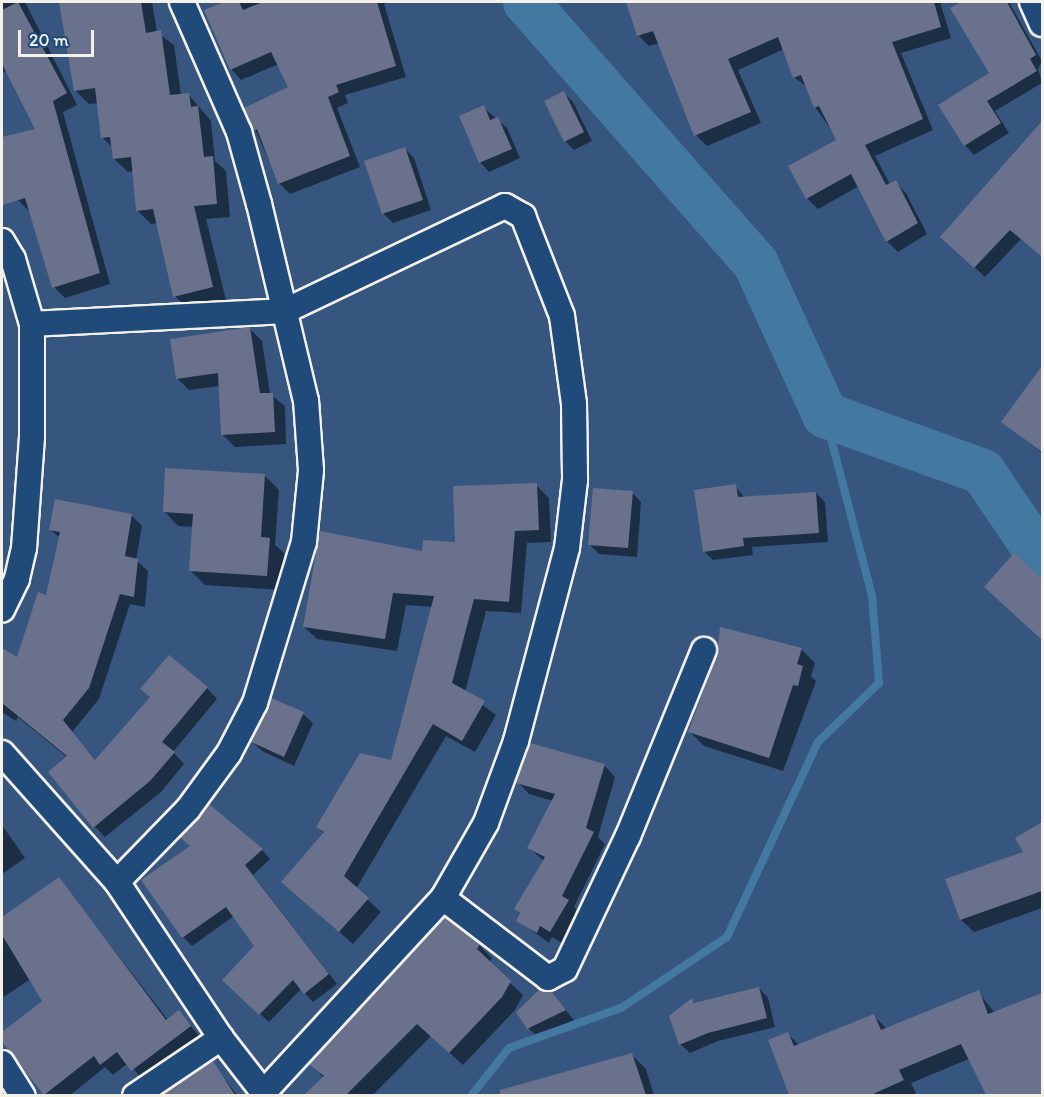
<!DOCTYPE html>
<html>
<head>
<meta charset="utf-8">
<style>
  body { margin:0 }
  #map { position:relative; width:1044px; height:1097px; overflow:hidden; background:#36567f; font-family:Itim,sans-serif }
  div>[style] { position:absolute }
  .shadow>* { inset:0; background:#0007 }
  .stream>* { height:8px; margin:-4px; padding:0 4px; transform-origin:4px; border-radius:4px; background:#4378a0 }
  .river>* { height:46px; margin:-23px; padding:0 23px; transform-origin:23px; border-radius:23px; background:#4378a0 }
  .building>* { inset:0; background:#6a718c }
  .roads { filter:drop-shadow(2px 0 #f4f1e8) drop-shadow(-2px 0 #f4f1e8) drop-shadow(0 2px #f4f1e8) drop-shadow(0 -2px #f4f1e8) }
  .street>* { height:24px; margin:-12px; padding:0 12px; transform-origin:12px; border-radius:12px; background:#1f4a7a }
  span { translate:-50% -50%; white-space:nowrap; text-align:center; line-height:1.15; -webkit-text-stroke:5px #1f4a7a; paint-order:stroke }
  .frame { position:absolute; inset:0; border:3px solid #f4f1e8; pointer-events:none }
  .scale { position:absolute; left:18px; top:30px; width:76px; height:27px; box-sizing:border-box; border:3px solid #f4f1e8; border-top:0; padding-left:8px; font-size:18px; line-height:21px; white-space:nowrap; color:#f4f1e8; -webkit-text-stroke:4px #1f4a7a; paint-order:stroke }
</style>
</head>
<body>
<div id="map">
  <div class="shadow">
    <div style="clip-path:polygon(2px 2px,25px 2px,77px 105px,63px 112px,110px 284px,65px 298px,54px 287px,29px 211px,18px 200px,37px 130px,7px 70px,2px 73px)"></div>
    <div style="clip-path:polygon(61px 2px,152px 2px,157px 33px,174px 45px,181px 95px,188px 94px,211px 121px,215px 161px,226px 171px,230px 217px,206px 219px,226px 300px,188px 309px,175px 296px,158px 223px,151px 224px,137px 210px,134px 171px,128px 172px,114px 159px,113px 148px,102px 137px,99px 103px,89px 104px,76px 91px)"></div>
    <div style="clip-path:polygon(228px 2px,390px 2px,384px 4px,406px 77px,345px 95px,348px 103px,337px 108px,360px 167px,290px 194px,279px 183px,246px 109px,290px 88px,279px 64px,241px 80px,231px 69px,206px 11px)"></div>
    <div style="clip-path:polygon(630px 2px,940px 2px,951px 38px,901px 53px,933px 130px,875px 156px,890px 184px,895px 182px,906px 193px,927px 234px,898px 252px,887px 241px,859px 186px,818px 209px,807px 198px,838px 140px,815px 107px,807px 87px,794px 77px,784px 49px,738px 70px,761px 123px,707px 146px,696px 135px,660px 43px,649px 46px,638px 35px)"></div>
    <div style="clip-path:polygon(964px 2px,1009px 2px,1042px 61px,1038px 69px,1042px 83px,995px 111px,1009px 133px,974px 155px,965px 145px,991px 74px,952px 8px)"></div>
    <div style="clip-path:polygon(564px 93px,573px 102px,592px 141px,574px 150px,565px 141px)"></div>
    <div style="clip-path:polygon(483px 107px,507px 128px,520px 158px,489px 172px,480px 162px)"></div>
    <div style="clip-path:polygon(1042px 124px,1042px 257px,1021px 239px,985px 277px,942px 237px)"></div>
    <div style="clip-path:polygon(405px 149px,414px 158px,431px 210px,393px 223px,383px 213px)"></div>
    <div style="clip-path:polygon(250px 329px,262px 341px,270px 394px,285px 406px,286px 444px,235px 447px,223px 435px,220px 386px,189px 390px,177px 378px)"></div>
    <div style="clip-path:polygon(1042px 368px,1042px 450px,1041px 452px,1003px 422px)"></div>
    <div style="clip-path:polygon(265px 476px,279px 490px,275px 545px,284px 553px,281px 590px,205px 585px,191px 571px,194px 527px,178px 526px,164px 511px)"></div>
    <div style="clip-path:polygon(536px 485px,549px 498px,551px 542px,527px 543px,521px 613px,486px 611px,465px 692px,496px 715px,475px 752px,446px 736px,356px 889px,381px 912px,353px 944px,283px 882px,324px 834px,318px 827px,392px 761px,433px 607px,406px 605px,397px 651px,317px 639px,304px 627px,423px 553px,456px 544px)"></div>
    <div style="clip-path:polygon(735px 486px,745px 498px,816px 493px,825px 502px,828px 542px,752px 547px,753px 555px,713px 560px,704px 551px)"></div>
    <div style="clip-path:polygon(632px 492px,641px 502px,637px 557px,599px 554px,589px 544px)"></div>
    <div style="clip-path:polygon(132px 516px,142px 526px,136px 560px,148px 571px,145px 607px,130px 604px,99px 699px,72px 732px,96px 761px,207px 688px,217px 699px,173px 752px,184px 764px,161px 792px,105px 837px,94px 826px,68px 758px,18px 717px,16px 721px,2px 712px,2px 650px,17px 660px,47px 596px,60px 538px,50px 529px)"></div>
    <div style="clip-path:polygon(1014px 555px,1042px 581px,1042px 636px,999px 599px)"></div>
    <div style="clip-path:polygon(801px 649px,815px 663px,811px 676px,816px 681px,783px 771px,704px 746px,690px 732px)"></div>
    <div style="clip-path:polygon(272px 700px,303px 714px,313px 723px,294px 766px,262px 751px,252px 742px)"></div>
    <div style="clip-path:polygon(604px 765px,615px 777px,598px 837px,605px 844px,574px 907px,580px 913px,562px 943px,552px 937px,549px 943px,518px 920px,521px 915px,515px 909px,544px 861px,529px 848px,553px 801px,529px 794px,518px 782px)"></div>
    <div style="clip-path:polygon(2px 825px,25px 858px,2px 874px)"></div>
    <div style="clip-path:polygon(1037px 827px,1042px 833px,1042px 908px,974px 932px,961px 920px,1025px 853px)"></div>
    <div style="clip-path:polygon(192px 847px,262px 850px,270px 859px,253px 875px,337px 984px,313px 1002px,301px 989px,269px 1022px,232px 988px,256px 946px,234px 916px,192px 946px,183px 937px)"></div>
    <div style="clip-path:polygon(59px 879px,168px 1020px,179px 1012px,201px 1038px,144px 1081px,128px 1063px,113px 1075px,105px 1067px,69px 1096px,46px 1096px,2px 1034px,44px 1001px,29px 980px,2px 998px,2px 918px)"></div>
    <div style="clip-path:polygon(445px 919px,479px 945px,492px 958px,489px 963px,523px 995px,515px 1010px,463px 1065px,431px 1036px,372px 1096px,306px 1096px,324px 1078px,311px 1064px)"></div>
    <div style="clip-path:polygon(759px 988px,768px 998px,775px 1027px,718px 1041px,690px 1053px,680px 1044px,692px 1000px,696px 1004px)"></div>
    <div style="clip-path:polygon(978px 992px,995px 1013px,1042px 995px,1042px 1096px,987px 1096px,969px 1059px,911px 1083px,916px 1093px,910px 1096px,790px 1096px,769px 1041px,788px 1034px,800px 1046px,874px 1016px,887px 1029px)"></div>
    <div style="clip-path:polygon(551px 993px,574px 1020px,538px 1037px,528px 1028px)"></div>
    <div style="clip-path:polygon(632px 1055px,646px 1069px,654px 1096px,508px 1096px,506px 1089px)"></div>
    <div style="clip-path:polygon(212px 1063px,238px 1096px,164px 1096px)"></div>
  </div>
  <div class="stream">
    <div style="left:471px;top:1096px;width:61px;rotate:-51.6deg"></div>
    <div style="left:509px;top:1048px;width:119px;rotate:-19.7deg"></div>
    <div style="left:621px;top:1008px;width:128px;rotate:-33.8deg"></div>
    <div style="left:727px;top:937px;width:215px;rotate:-65deg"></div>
    <div style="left:818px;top:742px;width:85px;rotate:-44deg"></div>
    <div style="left:879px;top:683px;width:87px;rotate:-94.6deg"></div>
    <div style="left:872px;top:596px;width:187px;rotate:-104.6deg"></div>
  </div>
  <div class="river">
    <div style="left:526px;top:2px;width:349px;rotate:48.7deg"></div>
    <div style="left:756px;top:264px;width:166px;rotate:65.4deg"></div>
    <div style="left:825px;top:415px;width:168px;rotate:19.8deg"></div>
    <div style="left:983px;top:472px;width:105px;rotate:55.9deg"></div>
  </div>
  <div class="building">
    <div style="clip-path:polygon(18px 2px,67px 93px,53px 101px,100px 273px,52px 288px,25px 198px,2px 205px,2px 137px,35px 129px,2px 64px,2px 10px)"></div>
    <div style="clip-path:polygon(59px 2px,141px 2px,146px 33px,161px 30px,170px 95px,189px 93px,191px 107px,198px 106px,204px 157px,213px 156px,217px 204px,194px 206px,213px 287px,173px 297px,153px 209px,136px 211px,131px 157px,113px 159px,110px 137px,101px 138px,95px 88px,74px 91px)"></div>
    <div style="clip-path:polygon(224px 2px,239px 2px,243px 10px,263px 2px,377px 2px,396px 66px,336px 85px,339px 92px,328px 97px,350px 156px,278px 184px,257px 129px,254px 131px,244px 108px,288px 87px,271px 52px,230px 70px,204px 10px)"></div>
    <div style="clip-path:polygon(626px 2px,934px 2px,941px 27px,892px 42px,923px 119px,865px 145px,886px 185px,896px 180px,918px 223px,886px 242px,851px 174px,806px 199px,788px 166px,836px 140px,819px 106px,814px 108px,801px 75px,793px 78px,778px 37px,728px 59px,751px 112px,694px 136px,653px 31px,637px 36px)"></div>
    <div style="clip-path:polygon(961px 2px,1007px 2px,1036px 55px,1030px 59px,1037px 71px,987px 101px,1001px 123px,964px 146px,938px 105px,989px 73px,950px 8px)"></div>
    <div style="clip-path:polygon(564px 91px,584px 132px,564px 142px,544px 101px)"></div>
    <div style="clip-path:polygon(484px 105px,490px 120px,498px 117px,512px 149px,479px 163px,459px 116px)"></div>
    <div style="clip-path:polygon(1042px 121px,1042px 257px,1010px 230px,974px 268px,940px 237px)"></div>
    <div style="clip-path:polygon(405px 147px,423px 200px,382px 214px,364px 161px)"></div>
    <div style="clip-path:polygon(250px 327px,260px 393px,273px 393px,275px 432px,221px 435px,218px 373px,176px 379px,170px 339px)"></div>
    <div style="clip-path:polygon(1042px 366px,1042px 452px,1001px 422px)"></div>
    <div style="clip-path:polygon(165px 468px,265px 474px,261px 537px,270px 538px,267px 576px,189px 571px,193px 514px,163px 512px)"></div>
    <div style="clip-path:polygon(537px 483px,539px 530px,515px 531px,509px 602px,474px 599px,452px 683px,485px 701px,462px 741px,433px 724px,344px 876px,369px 898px,339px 932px,281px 882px,324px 832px,316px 827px,360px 753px,391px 760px,434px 596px,393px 593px,385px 639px,303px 627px,320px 531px,422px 551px,423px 540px,455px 542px,453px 486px)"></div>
    <div style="clip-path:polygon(736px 484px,738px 497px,816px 492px,819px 533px,743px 538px,744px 546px,703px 552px,694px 490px)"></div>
    <div style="clip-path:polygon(593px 488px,633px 491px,628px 548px,588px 545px)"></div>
    <div style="clip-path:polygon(55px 499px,132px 514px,125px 556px,138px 559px,134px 597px,120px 594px,89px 688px,63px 720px,95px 760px,150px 697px,140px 689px,169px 655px,208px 687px,162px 742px,175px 752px,150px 781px,93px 828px,48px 772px,67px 756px,2px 703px,2px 648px,17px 657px,38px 592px,46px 595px,60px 532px,49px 530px)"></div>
    <div style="clip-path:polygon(1014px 553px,1042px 579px,1042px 640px,984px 587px)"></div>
    <div style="clip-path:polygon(720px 627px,802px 648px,797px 664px,803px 666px,798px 686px,793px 685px,769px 758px,688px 732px,717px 655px)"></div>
    <div style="clip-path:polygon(271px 698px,304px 712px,284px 757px,251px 742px)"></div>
    <div style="clip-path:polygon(530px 743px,605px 764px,586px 828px,594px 832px,562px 896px,569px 900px,550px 932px,540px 926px,537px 933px,516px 921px,520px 913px,514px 909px,545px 857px,527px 848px,555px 794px,516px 783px)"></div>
    <div style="clip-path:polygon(209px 804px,263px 849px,245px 865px,329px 974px,304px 994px,293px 980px,259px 1015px,222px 980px,254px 946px,226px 907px,182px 938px,141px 880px,190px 846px,180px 837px)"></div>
    <div style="clip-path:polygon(1042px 822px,1042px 891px,960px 920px,945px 879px,1023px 852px,1015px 838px)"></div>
    <div style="clip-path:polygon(59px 877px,166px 1020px,179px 1010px,191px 1026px,131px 1071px,117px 1052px,100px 1065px,94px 1056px,44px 1095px,2px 1042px,2px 1032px,42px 1001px,2px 935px,2px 917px)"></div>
    <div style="clip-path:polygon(445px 917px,480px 944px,477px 949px,511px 981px,502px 997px,449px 1053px,417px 1024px,346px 1095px,304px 1095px,324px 1076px,309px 1064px)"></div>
    <div style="clip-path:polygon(759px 987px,767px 1018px,708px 1033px,679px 1045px,669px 1016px,692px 998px,694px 1003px)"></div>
    <div style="clip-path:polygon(540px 989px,551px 991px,566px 1010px,527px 1029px,516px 1012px)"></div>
    <div style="clip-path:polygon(979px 990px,988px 1014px,1042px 993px,1042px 1095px,986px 1095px,961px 1044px,899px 1070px,904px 1080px,871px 1095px,789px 1095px,768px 1040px,788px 1032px,794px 1046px,874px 1014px,881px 1030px)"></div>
    <div style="clip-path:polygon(632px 1053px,646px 1095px,500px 1095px,500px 1090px)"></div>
    <div style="clip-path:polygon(213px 1061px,235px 1095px,161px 1095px)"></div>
  </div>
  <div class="roads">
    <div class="street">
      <div style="left:1032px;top:2px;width:24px;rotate:66deg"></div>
      <div style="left:2px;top:241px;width:21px;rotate:59deg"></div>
      <div style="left:13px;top:259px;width:68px;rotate:73.7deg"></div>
      <div style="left:32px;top:324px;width:113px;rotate:90deg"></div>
      <div style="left:32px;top:437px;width:111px;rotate:94.1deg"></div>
      <div style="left:24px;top:548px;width:32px;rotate:103deg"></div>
      <div style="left:17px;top:579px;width:34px;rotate:116deg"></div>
      <div style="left:32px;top:324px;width:253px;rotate:-2.9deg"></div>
      <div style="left:285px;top:311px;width:244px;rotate:-25.5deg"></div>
      <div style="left:505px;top:206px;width:21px;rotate:29deg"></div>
      <div style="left:523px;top:216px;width:107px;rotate:68.7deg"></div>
      <div style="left:562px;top:316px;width:89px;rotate:82.2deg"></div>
      <div style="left:574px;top:404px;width:76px;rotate:89.2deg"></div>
      <div style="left:575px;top:480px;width:68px;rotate:96.7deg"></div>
      <div style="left:567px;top:548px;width:200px;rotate:104.8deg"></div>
      <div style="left:516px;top:741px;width:87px;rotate:110.1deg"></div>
      <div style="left:486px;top:823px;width:86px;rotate:119.8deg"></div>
      <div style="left:443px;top:898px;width:264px;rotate:132.7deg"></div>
      <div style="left:2px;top:753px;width:173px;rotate:48.3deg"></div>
      <div style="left:117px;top:882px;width:187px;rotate:56.3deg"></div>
      <div style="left:221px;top:1038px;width:73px;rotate:52.2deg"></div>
      <div style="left:117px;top:882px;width:102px;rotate:-45.8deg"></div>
      <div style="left:188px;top:809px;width:69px;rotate:-53.8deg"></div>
      <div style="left:229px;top:753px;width:56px;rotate:-62.5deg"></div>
      <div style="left:255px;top:703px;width:168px;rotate:-73.1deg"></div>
      <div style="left:304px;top:542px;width:72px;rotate:-84.4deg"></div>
      <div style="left:311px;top:470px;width:69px;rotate:-94.1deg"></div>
      <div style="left:306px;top:401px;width:203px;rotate:-103.4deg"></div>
      <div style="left:259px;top:204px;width:75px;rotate:-105.5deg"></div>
      <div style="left:239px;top:132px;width:142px;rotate:-113.7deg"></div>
      <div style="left:443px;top:898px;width:132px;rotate:37.3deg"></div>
      <div style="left:548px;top:978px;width:19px;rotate:-28deg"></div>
      <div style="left:565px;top:969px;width:147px;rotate:-64.7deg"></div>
      <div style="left:628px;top:836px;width:201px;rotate:-67.8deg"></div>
      <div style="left:2px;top:1063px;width:39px;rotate:58deg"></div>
      <div style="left:135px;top:1096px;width:104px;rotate:-34deg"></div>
    </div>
  </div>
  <div class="frame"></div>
  <div class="scale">20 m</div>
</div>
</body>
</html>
